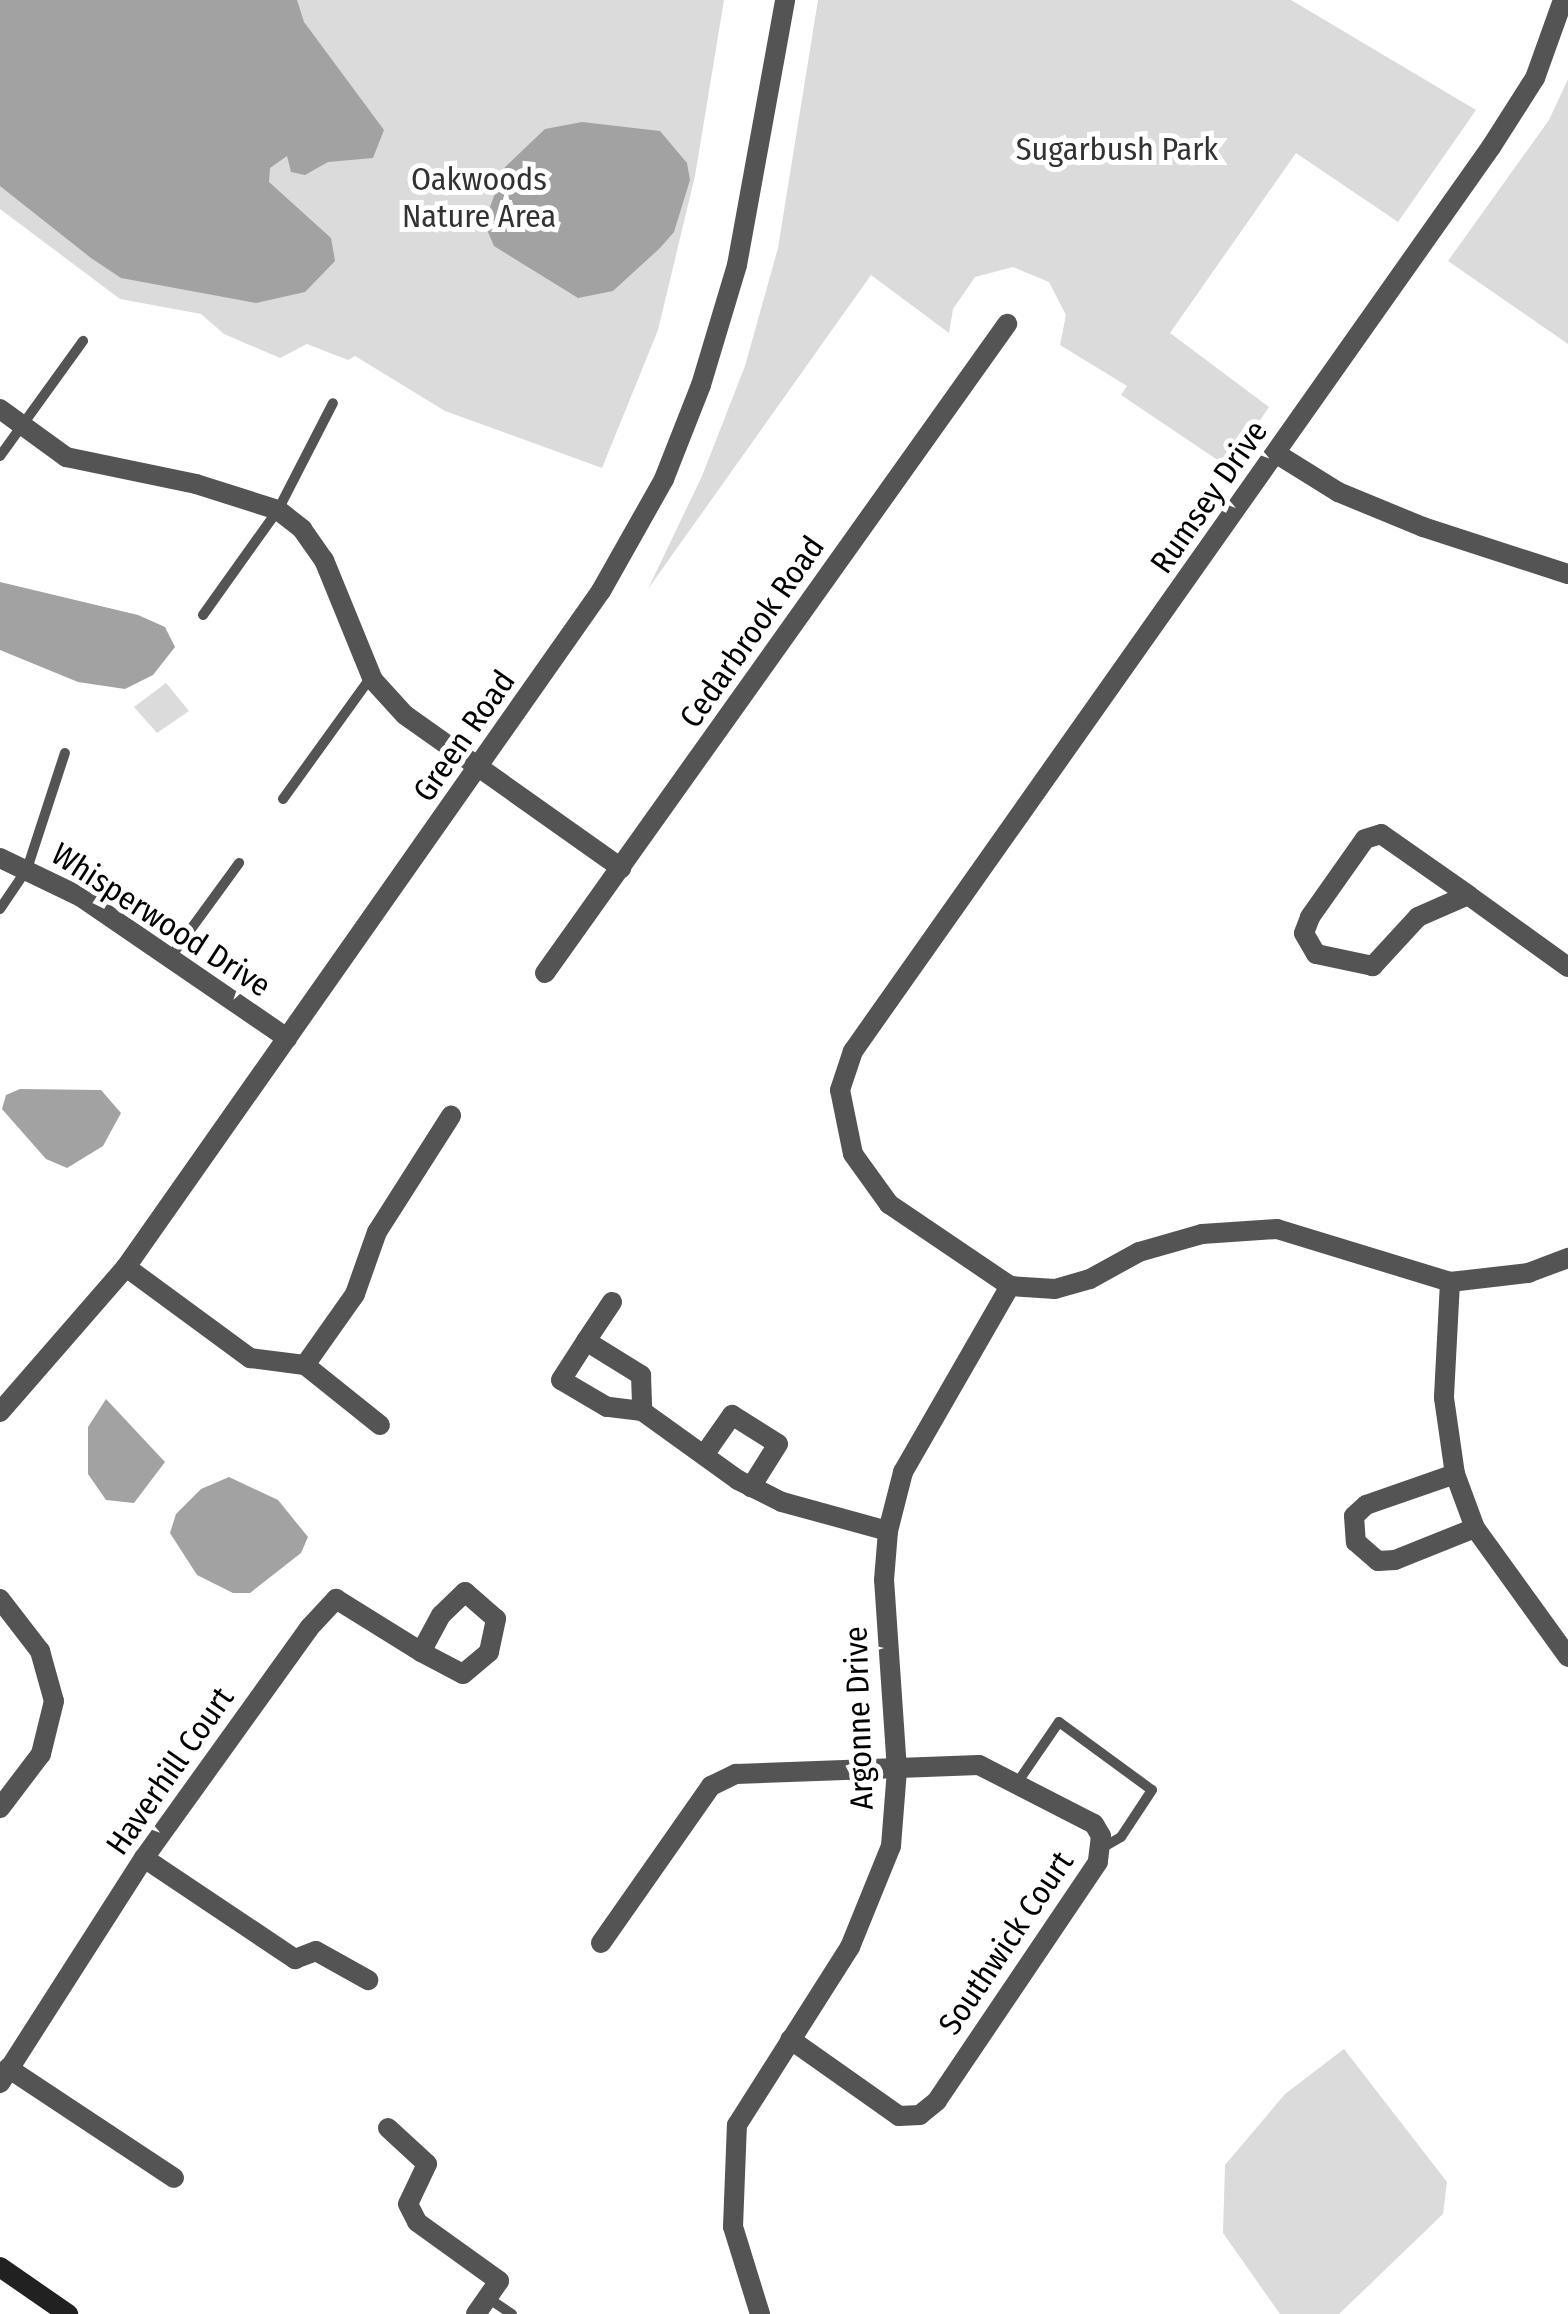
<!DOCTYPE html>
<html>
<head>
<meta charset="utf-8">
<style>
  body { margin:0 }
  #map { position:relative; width:1568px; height:2314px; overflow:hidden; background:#fff; font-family:"Fira Sans Condensed",sans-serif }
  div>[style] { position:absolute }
  .green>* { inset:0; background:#dbdbdb }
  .water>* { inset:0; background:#a2a2a2 }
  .service>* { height:10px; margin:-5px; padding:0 5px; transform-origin:5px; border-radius:5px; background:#545454 }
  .minor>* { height:20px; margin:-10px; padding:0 10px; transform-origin:10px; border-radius:10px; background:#545454 }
  .tertiary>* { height:20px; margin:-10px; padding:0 10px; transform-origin:10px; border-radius:10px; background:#545454 }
  .secondary>* { height:20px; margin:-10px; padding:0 10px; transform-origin:10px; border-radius:10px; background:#212121 }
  span { translate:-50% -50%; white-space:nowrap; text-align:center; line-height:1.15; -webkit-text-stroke:10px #fff; paint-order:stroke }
  .park-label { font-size:32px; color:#323232 }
  .street-label { font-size:32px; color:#000 }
</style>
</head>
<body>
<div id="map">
  <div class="green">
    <div style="clip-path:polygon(0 0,724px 0,695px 176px,658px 330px,602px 468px,445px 411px,355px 356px,348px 360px,307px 344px,280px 358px,224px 334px,201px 314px,120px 299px,0 209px)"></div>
    <div style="clip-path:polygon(818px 0,1291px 0,1476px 110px,1398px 222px,1296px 153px,1170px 333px,1269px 407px,1228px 467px,1121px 395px,1127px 386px,1060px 345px,1066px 315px,1049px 282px,1013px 267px,975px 277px,953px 309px,949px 333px,871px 275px,648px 589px,702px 476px,745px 366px,778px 248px)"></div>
    <div style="clip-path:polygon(1568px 79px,1568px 344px,1448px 261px,1549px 120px)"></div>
    <div style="clip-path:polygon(166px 683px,189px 711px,157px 733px,134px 707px)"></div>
    <div style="clip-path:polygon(1344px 2049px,1447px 2182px,1443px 2214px,1339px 2314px,1280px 2314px,1223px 2233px,1225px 2165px,1285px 2094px)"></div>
  </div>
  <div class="water">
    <div style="clip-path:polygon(0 0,297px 0,304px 22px,384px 130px,373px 158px,328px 162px,305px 175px,291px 172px,287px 156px,270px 168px,269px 182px,331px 238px,335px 261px,305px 292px,256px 303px,121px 278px,91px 258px,0 186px)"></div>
    <div style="clip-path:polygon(582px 122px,660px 131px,687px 163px,690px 180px,674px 232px,660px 248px,613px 291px,578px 298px,494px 246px,484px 223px,505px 167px,545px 129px)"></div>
    <div style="clip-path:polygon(0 582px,138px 615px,165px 627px,175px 647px,153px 675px,125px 689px,78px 682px,0 650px)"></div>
    <div style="clip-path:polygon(20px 1089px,101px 1090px,121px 1113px,103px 1146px,67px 1168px,46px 1159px,2px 1109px,6px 1095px)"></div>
    <div style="clip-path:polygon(106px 1399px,165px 1462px,134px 1503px,106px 1500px,88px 1474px,88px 1427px)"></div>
    <div style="clip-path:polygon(229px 1477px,278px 1500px,308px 1537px,301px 1553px,250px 1593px,233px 1593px,197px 1575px,170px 1533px,176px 1514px,201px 1489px)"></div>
  </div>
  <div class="service">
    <div style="left:0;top:456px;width:142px;rotate:-54.2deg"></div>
    <div style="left:203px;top:615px;width:129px;rotate:-54.5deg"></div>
    <div style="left:278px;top:510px;width:120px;rotate:-62.8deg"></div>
    <div style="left:283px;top:799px;width:150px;rotate:-54.2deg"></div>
    <div style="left:0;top:909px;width:48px;rotate:-56deg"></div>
    <div style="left:27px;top:869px;width:122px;rotate:-71.9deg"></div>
    <div style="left:172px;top:955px;width:114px;rotate:-53.9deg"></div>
    <div style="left:1017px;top:1783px;width:74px;rotate:-55.5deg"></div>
    <div style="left:1059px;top:1722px;width:115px;rotate:36.2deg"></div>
    <div style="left:1152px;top:1790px;width:56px;rotate:123.4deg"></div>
    <div style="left:1121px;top:1837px;width:22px;rotate:150deg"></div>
    <div style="left:488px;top:2298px;width:29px;rotate:34deg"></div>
  </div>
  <div class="minor">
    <div style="left:1563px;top:0;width:83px;rotate:109.7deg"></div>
    <div style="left:1535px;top:78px;width:82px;rotate:122.5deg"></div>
    <div style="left:1491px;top:147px;width:1106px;rotate:125.21deg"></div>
    <div style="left:853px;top:1051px;width:41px;rotate:108.4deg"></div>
    <div style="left:840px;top:1090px;width:65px;rotate:78.5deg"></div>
    <div style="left:853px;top:1154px;width:62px;rotate:54.2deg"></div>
    <div style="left:889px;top:1204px;width:146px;rotate:34.1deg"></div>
    <div style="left:1010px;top:1286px;width:45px;rotate:3.8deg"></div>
    <div style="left:1055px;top:1289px;width:36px;rotate:-16deg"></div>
    <div style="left:1090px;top:1279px;width:56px;rotate:-28.9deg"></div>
    <div style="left:1139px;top:1252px;width:66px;rotate:-15.9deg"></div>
    <div style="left:1202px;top:1234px;width:75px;rotate:-3.8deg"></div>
    <div style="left:1277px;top:1229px;width:181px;rotate:17deg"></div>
    <div style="left:1450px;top:1282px;width:79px;rotate:-6.6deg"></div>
    <div style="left:1528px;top:1273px;width:43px;rotate:-20.6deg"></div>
    <div style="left:0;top:409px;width:82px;rotate:36deg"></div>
    <div style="left:66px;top:457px;width:133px;rotate:11.7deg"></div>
    <div style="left:196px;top:484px;width:86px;rotate:17.6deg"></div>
    <div style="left:278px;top:510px;width:31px;rotate:38deg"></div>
    <div style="left:302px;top:529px;width:38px;rotate:55deg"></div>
    <div style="left:324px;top:560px;width:130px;rotate:67.8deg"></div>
    <div style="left:373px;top:680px;width:47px;rotate:47.6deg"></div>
    <div style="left:405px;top:715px;width:265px;rotate:35.3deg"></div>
    <div style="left:1277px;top:454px;width:72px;rotate:31.9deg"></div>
    <div style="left:1338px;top:492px;width:92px;rotate:22.4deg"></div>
    <div style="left:1423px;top:527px;width:152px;rotate:18deg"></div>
    <div style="left:1381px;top:834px;width:106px;rotate:35deg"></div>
    <div style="left:1468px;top:895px;width:55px;rotate:156.3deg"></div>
    <div style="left:1418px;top:917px;width:67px;rotate:132.6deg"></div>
    <div style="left:1373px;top:966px;width:58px;rotate:-168.1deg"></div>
    <div style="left:1316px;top:954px;width:24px;rotate:-120deg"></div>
    <div style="left:1304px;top:933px;width:17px;rotate:-69deg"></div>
    <div style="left:1310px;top:917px;width:95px;rotate:-54.8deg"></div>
    <div style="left:1365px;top:839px;width:17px;rotate:-17deg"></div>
    <div style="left:0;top:858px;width:90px;rotate:25.7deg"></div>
    <div style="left:81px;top:897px;width:250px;rotate:34.4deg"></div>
    <div style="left:1468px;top:895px;width:123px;rotate:35.8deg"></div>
    <div style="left:545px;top:973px;width:797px;rotate:-54.55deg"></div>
    <div style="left:126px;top:1267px;width:154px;rotate:36.3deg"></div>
    <div style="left:250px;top:1358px;width:55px;rotate:7.3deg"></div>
    <div style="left:305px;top:1365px;width:96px;rotate:38.7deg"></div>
    <div style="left:1450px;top:1282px;width:116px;rotate:93deg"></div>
    <div style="left:1444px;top:1398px;width:77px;rotate:81.8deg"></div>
    <div style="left:1455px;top:1474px;width:58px;rotate:69.7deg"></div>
    <div style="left:1475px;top:1528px;width:159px;rotate:54.2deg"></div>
    <div style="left:586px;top:1341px;width:47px;rotate:-56.3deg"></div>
    <div style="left:305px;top:1365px;width:87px;rotate:-54.8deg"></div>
    <div style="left:355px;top:1294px;width:66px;rotate:-70.5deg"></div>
    <div style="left:377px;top:1232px;width:138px;rotate:-57.5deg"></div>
    <div style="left:642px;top:1411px;width:35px;rotate:-173deg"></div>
    <div style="left:607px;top:1407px;width:53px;rotate:-149.6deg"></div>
    <div style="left:561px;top:1380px;width:46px;rotate:-57.3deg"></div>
    <div style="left:586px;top:1341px;width:65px;rotate:31.7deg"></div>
    <div style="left:641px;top:1375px;width:36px;rotate:88deg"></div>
    <div style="left:642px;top:1411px;width:118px;rotate:35.7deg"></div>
    <div style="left:738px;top:1480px;width:49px;rotate:26.6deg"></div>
    <div style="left:782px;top:1502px;width:110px;rotate:15.3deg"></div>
    <div style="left:704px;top:1455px;width:49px;rotate:-55deg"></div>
    <div style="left:732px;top:1415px;width:54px;rotate:32.2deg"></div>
    <div style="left:778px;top:1444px;width:51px;rotate:122.1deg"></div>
    <div style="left:1455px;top:1474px;width:94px;rotate:160.8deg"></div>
    <div style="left:1366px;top:1505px;width:16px;rotate:137deg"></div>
    <div style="left:1354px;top:1516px;width:26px;rotate:86deg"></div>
    <div style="left:1356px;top:1542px;width:29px;rotate:41deg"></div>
    <div style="left:1378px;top:1561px;width:17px;rotate:-3deg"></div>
    <div style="left:1395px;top:1560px;width:86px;rotate:-21.8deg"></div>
    <div style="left:0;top:1599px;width:66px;rotate:52.4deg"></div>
    <div style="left:40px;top:1651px;width:52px;rotate:74.4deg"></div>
    <div style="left:54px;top:1701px;width:55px;rotate:103.8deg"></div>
    <div style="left:41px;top:1754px;width:68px;rotate:127.2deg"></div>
    <div style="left:144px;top:1858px;width:182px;rotate:33.8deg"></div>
    <div style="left:295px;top:1959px;width:22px;rotate:-21deg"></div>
    <div style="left:316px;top:1951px;width:60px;rotate:29.1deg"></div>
    <div style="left:601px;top:1943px;width:192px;rotate:-55deg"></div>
    <div style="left:711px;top:1786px;width:28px;rotate:-26deg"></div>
    <div style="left:736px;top:1774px;width:243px;rotate:-2.1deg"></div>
    <div style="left:979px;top:1765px;width:129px;rotate:27.2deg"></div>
    <div style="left:1094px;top:1824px;width:14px;rotate:60deg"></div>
    <div style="left:1101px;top:1836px;width:26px;rotate:97deg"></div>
    <div style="left:1098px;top:1862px;width:288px;rotate:124deg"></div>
    <div style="left:937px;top:2101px;width:22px;rotate:141deg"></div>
    <div style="left:920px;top:2115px;width:21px;rotate:177deg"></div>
    <div style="left:899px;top:2116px;width:133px;rotate:-144.8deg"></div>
    <div style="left:8px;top:2068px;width:199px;rotate:33.5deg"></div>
    <div style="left:0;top:2083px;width:267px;rotate:-57.4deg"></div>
    <div style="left:144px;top:1858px;width:283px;rotate:-54.3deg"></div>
    <div style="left:309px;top:1628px;width:40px;rotate:-47deg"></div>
    <div style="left:336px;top:1599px;width:100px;rotate:31.9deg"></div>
    <div style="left:421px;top:1652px;width:47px;rotate:27.6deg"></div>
    <div style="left:463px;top:1674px;width:34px;rotate:-40deg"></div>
    <div style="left:489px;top:1652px;width:34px;rotate:-78deg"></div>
    <div style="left:496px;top:1619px;width:41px;rotate:-138.9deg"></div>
    <div style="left:465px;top:1592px;width:33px;rotate:136deg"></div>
    <div style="left:441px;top:1615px;width:42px;rotate:118.4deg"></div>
    <div style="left:388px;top:2128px;width:53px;rotate:42.7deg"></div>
    <div style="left:427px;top:2164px;width:44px;rotate:115.4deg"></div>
    <div style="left:408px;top:2204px;width:20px;rotate:63deg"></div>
    <div style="left:417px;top:2222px;width:101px;rotate:35.7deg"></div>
    <div style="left:499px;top:2281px;width:40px;rotate:124.9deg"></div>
    <div style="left:760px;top:2314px;width:91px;rotate:-107.2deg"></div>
    <div style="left:733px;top:2227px;width:102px;rotate:-87.8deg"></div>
    <div style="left:737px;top:2125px;width:211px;rotate:-57.6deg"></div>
    <div style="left:850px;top:1947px;width:109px;rotate:-67.9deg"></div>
    <div style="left:891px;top:1846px;width:76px;rotate:-85.5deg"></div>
    <div style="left:897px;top:1770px;width:190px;rotate:-93.9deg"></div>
    <div style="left:884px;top:1580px;width:49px;rotate:-85.3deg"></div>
    <div style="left:888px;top:1531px;width:61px;rotate:-75.7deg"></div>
    <div style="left:903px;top:1472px;width:215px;rotate:-60.1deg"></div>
  </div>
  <div class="tertiary">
    <div style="left:0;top:1412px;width:192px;rotate:-49deg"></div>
    <div style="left:126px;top:1267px;width:826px;rotate:-54.91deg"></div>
    <div style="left:601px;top:591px;width:129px;rotate:-60.6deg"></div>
    <div style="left:664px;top:479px;width:101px;rotate:-68.5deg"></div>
    <div style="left:701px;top:385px;width:125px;rotate:-73.3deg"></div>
    <div style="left:737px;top:265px;width:269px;rotate:-79.7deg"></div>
  </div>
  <div class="secondary">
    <div style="left:0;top:2267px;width:83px;rotate:34.7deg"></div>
  </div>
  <div class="park-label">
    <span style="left:1117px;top:149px">Sugarbush Park</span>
    <span style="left:479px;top:198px">Oakwoods<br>Nature Area</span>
  </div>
  <div class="street-label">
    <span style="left:1209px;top:497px;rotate:-55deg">Rumsey Drive</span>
    <span style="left:752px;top:632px;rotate:-55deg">Cedarbrook Road</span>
    <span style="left:464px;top:736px;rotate:-55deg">Green Road</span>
    <span style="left:161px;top:920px;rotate:33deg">Whisperwood Drive</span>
    <span style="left:859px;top:1718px;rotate:-92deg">Argonne Drive</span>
    <span style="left:170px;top:1771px;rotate:-55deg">Haverhill Court</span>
    <span style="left:1006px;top:1943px;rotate:-56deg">Southwick Court</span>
  </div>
</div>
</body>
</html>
